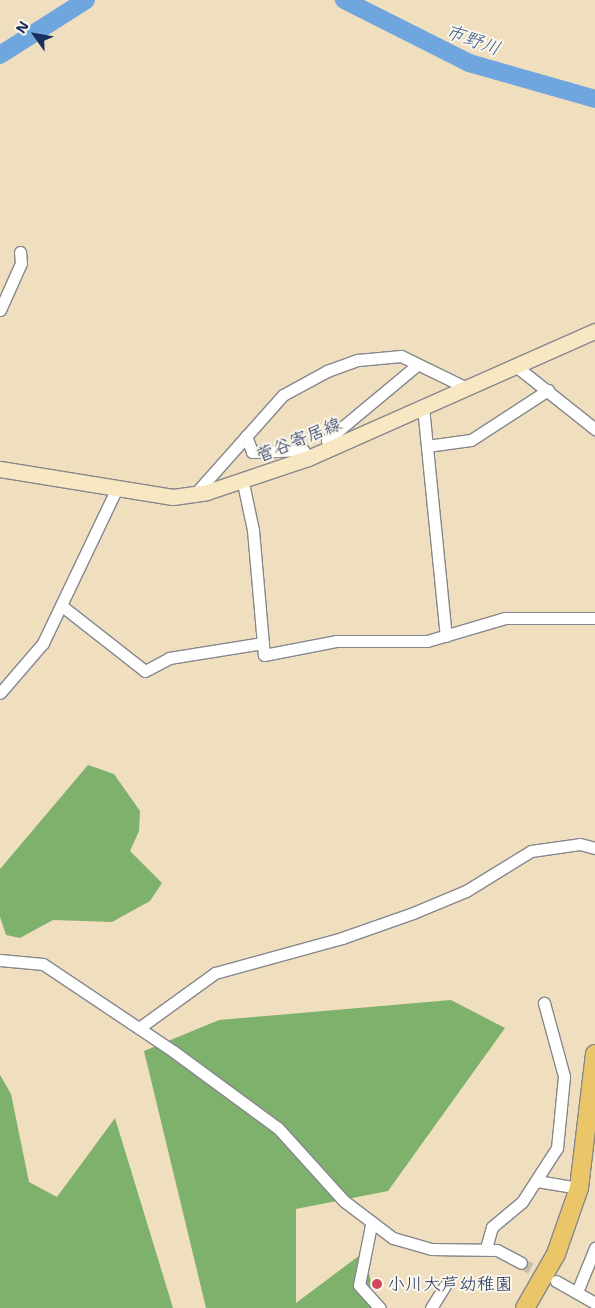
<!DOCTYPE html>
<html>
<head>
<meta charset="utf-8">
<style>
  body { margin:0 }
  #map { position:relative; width:595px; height:1308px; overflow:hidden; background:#f0dfbf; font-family:"Shantell Sans","Klee One",sans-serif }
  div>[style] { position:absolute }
  .forest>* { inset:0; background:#7eb16c }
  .river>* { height:18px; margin:-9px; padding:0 9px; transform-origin:9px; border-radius:9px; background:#70a6de }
  .street-tunnel>* { height:11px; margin-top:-5.5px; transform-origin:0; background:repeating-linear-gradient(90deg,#c5bcac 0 11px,transparent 0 16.5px) }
  .roads { filter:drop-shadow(1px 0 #86878e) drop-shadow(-1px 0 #86878e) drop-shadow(0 1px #86878e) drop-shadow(0 -1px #86878e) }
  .street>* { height:11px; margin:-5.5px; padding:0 5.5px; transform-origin:5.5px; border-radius:5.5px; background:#fff }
  .secondary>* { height:15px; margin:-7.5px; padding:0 7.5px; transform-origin:7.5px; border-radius:7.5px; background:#f7e8c3 }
  .primary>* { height:18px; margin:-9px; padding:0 9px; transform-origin:9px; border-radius:9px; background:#ebc669 }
  .dots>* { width:14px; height:14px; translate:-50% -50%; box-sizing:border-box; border:2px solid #fbf7ec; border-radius:50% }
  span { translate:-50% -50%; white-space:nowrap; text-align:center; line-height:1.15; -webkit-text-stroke:4px #fbf7ec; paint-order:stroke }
  .street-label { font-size:18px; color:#1b2f5e }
  .poi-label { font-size:18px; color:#1b2f5e }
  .left { translate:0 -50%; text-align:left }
  .water-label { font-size:19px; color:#39598b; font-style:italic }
  .north { position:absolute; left:10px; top:10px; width:50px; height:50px; -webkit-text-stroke:4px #fbf7ec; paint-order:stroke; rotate:302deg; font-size:14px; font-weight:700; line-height:20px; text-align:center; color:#1b2f5e }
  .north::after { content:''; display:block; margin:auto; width:18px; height:22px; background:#1b2f5e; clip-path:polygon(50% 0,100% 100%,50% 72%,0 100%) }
</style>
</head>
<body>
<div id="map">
  <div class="forest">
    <div style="clip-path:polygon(88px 765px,114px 774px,140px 811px,139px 831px,130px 851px,162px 883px,150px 901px,112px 922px,53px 920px,20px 938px,6px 935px,0 917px,0 869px)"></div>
    <div style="clip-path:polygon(451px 1000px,505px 1028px,388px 1191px,296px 1209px,296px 1303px,364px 1252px,377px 1308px,206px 1308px,144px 1051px,219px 1020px)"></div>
    <div style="clip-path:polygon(0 1075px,11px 1094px,29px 1182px,57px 1197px,115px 1118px,173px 1308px,0 1308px)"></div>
  </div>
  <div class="river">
    <div style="left:344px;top:0;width:140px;rotate:26.7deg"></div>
    <div style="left:469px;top:63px;width:131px;rotate:15.9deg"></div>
    <div style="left:0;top:55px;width:102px;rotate:-32.6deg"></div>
  </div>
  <div class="street-tunnel">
    <div style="left:521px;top:1263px;width:30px;rotate:27deg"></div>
  </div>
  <div class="roads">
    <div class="street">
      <div style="left:0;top:310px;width:51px;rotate:-65.9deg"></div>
      <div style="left:21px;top:263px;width:11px;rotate:-95deg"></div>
      <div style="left:517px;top:367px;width:100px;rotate:38.5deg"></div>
      <div style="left:423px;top:407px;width:230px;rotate:84.3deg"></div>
      <div style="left:246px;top:436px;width:17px;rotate:69deg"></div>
      <div style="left:252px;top:452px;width:51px;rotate:-2.2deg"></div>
      <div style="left:303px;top:450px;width:9px;rotate:58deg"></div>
      <div style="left:427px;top:446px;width:44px;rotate:-7.8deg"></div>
      <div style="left:471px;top:440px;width:92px;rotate:-33deg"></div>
      <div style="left:329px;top:449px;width:9px;rotate:-103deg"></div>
      <div style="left:327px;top:440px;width:117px;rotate:-39.8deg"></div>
      <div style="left:243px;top:483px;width:48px;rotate:78deg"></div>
      <div style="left:253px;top:530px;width:125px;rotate:85deg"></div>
      <div style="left:264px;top:655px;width:73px;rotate:-11deg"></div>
      <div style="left:336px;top:641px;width:91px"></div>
      <div style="left:427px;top:641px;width:81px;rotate:-16.4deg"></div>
      <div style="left:505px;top:618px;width:90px"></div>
      <div style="left:195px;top:494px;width:132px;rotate:-48.4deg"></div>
      <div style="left:283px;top:395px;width:50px;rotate:-28.6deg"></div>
      <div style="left:327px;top:371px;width:33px;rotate:-20deg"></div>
      <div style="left:358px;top:360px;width:43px;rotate:-5.3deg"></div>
      <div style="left:401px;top:356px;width:73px;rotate:25.9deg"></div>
      <div style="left:62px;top:606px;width:105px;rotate:38.1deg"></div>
      <div style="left:145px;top:671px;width:27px;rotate:-28deg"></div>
      <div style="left:169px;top:658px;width:95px;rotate:-9.1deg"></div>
      <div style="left:0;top:693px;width:66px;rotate:-49.3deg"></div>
      <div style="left:43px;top:643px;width:170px;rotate:-64.5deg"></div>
      <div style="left:0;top:960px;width:43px;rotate:5.3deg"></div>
      <div style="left:43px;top:964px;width:156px;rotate:33.8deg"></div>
      <div style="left:173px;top:1051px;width:130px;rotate:36.3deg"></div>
      <div style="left:278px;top:1128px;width:98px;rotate:47.9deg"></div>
      <div style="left:344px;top:1201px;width:61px;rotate:37.1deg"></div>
      <div style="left:393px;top:1238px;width:40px;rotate:16deg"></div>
      <div style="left:431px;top:1249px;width:66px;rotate:0.9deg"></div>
      <div style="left:497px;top:1250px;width:27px;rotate:28deg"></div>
      <div style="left:139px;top:1028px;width:94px;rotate:-35.9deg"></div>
      <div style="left:215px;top:973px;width:132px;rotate:-15.4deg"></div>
      <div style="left:342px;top:938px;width:75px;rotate:-19.4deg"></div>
      <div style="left:413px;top:913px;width:57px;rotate:-22.5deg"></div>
      <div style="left:466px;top:891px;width:76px;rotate:-31.6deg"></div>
      <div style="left:531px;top:851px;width:49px;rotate:-8.1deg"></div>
      <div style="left:580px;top:844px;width:16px;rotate:15deg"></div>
      <div style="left:537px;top:1181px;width:43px;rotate:9.5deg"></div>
      <div style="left:371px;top:1225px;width:61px;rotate:101.3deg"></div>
      <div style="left:359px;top:1285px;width:31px;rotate:48deg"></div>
      <div style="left:486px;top:1248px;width:22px;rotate:-74deg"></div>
      <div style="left:492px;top:1227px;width:39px;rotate:-40deg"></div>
      <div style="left:522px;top:1202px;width:64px;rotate:-57.1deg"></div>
      <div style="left:557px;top:1148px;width:72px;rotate:-84.4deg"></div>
      <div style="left:564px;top:1076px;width:76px;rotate:-105.3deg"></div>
      <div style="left:556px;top:1281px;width:45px;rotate:29.4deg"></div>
      <div style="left:577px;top:1292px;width:48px;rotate:-67.8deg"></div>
      <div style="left:431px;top:1308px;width:26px;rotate:-58deg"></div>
    </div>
    <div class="secondary">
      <div style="left:0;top:469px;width:175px;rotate:9.2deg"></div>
      <div style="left:173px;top:497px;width:34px;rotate:-8deg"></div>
      <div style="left:207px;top:492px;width:107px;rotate:-18.6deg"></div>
      <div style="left:308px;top:458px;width:314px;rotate:-23.9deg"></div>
    </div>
    <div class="primary">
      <div style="left:525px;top:1308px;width:62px;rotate:-60.1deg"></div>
      <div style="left:556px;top:1254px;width:70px;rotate:-70.8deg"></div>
      <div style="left:579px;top:1188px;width:135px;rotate:-83.2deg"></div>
    </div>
  </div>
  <div class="dots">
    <div style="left:377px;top:1284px;background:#d1495b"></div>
  </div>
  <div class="street-label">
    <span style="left:299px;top:440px;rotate:-22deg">菅谷寄居線</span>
  </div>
  <div class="poi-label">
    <span class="left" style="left:387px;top:1284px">小川大芦幼稚園</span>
  </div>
  <div class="water-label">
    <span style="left:473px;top:40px;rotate:20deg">市野川</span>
  </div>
  <div class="north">N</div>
</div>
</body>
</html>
